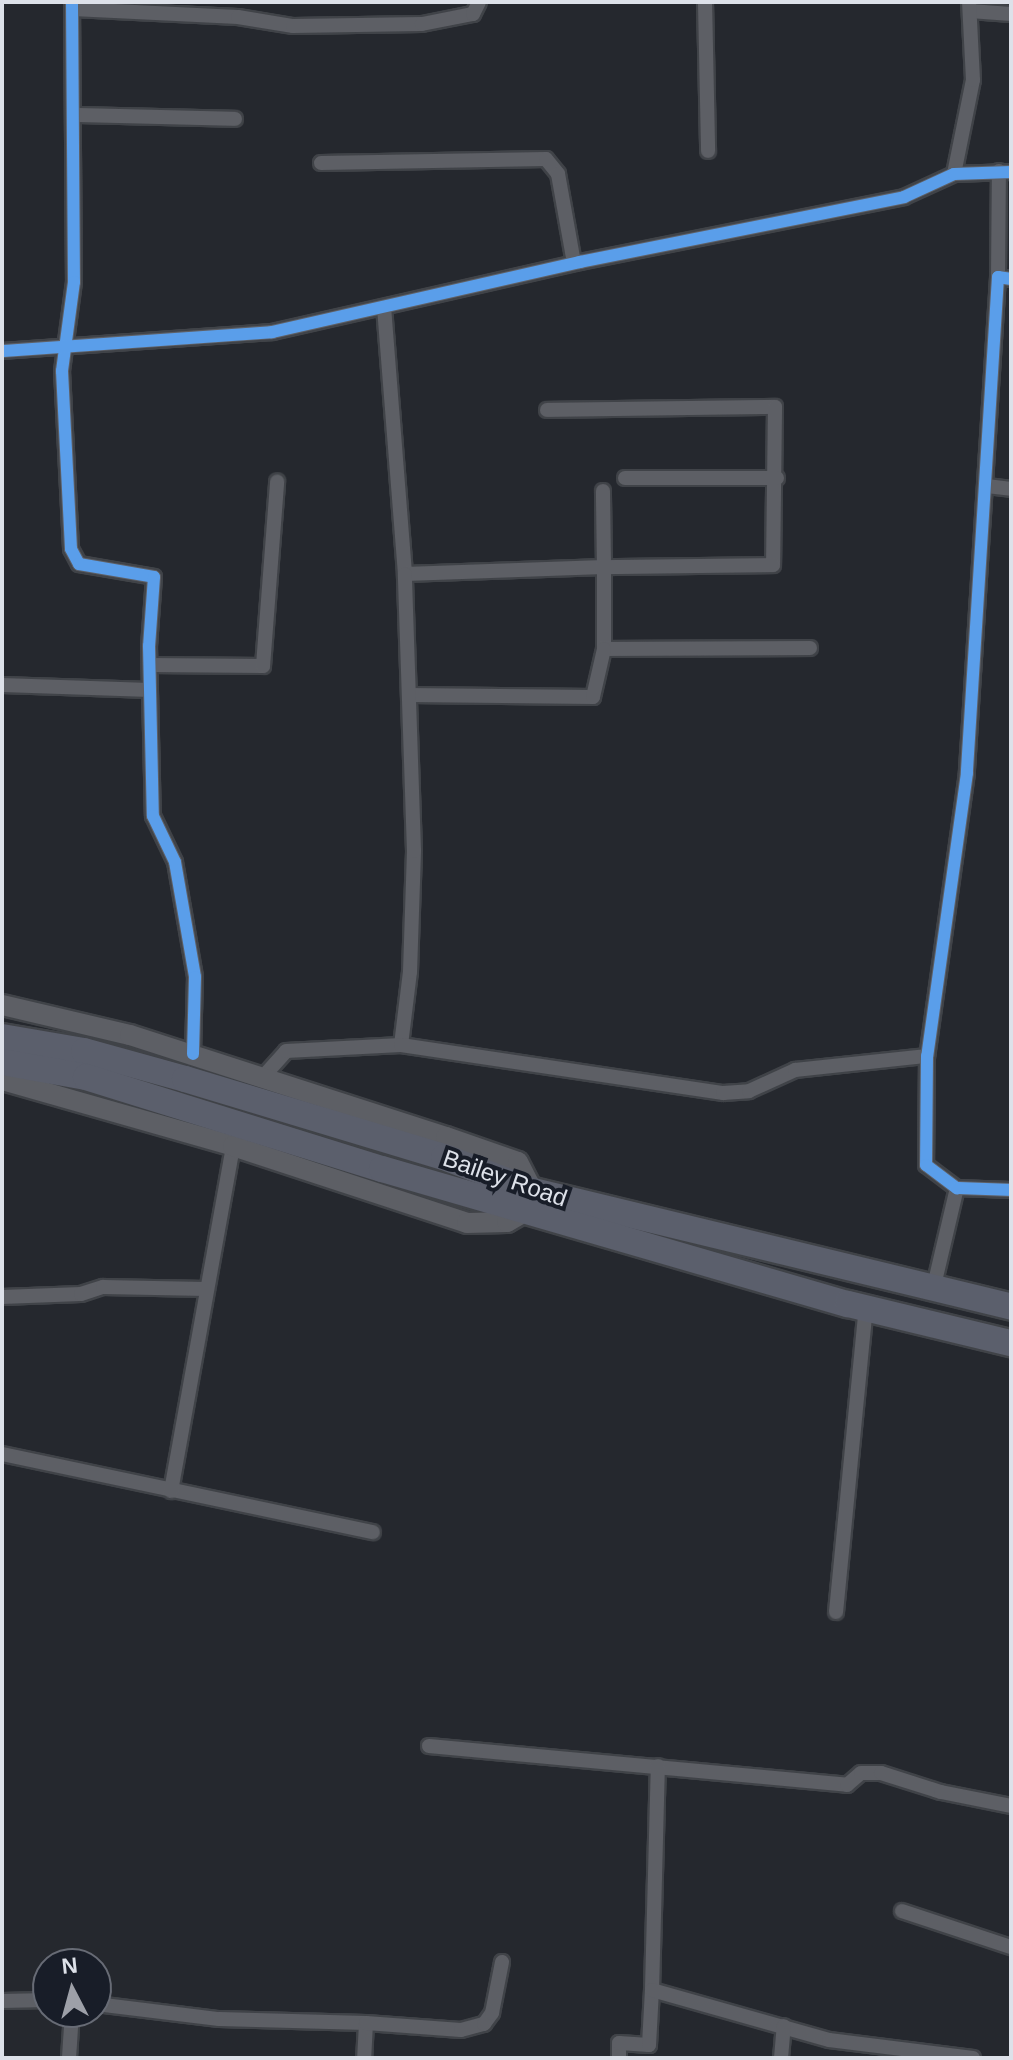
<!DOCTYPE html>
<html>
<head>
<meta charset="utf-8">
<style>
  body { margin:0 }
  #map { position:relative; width:1013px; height:2060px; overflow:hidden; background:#25282e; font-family:Arial,sans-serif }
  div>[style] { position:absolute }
  .roads { filter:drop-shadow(2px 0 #404348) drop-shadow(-2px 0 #404348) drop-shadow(0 2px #404348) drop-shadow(0 -2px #404348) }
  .street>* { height:14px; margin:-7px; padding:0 7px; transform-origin:7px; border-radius:7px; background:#5d5f65 }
  .secondary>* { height:20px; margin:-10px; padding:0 10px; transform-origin:10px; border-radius:10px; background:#5d5f65 }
  .highway>* { height:26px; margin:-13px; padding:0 13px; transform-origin:13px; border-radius:13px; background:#5b5f6c }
  .cycleway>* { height:12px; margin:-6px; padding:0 6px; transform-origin:6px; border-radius:6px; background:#5a9eea }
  span { translate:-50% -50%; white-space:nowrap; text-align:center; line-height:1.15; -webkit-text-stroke:8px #181d28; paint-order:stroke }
  .street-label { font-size:24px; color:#dde1e9 }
  .frame { position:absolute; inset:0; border:4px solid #dde1e9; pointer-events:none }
  .north { position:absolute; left:32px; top:1948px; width:80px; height:80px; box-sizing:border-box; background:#181d28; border:2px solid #676b75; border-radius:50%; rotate:354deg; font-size:22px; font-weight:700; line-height:32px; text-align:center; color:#dde1e9 }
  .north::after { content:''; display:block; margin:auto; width:28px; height:36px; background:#9da0a8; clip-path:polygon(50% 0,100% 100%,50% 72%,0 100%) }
</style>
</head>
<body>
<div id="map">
  <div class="roads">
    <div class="street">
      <div style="left:72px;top:2px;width:280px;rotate:89.6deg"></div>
      <div style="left:74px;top:282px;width:90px;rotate:97.7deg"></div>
      <div style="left:62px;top:371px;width:178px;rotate:87.1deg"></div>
      <div style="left:71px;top:549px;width:17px;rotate:62deg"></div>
      <div style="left:79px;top:564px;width:76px;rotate:9.8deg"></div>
      <div style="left:154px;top:577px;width:69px;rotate:94.1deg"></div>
      <div style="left:149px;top:646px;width:170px;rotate:88.7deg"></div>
      <div style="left:153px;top:816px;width:51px;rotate:64.4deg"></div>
      <div style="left:175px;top:862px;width:117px;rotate:80.1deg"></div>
      <div style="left:195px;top:977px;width:77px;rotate:91.5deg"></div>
      <div style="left:705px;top:2px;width:149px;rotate:88.8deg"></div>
      <div style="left:73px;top:9px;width:165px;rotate:2.8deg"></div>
      <div style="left:238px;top:17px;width:56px;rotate:9.3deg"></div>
      <div style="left:293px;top:26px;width:129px;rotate:-0.9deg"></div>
      <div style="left:422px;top:24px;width:52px;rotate:-11.1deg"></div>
      <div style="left:473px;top:14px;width:13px;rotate:-63deg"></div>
      <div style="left:970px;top:11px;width:41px;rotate:4.2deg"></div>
      <div style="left:75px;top:115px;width:160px;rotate:1.4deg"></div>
      <div style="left:321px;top:163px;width:225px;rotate:-1deg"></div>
      <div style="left:546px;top:159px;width:19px;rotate:51deg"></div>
      <div style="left:558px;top:174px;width:90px;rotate:79.8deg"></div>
      <div style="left:954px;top:174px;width:96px;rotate:-78.6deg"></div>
      <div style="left:973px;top:80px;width:78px;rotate:-92.9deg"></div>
      <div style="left:998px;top:277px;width:106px;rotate:-89.5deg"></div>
      <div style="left:1011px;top:279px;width:13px;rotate:-171deg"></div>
      <div style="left:998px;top:277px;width:497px;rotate:93.6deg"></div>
      <div style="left:967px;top:773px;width:286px;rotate:98deg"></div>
      <div style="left:927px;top:1056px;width:109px;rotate:90.5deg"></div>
      <div style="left:926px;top:1165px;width:39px;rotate:37deg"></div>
      <div style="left:957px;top:1188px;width:54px;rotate:2.1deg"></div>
      <div style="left:384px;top:307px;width:268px;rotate:85.5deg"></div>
      <div style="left:405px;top:574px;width:199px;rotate:-2deg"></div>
      <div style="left:604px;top:567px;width:76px;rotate:-90.8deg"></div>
      <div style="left:2px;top:351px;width:271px;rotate:-4deg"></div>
      <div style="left:272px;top:332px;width:316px;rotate:-12.8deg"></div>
      <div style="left:580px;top:262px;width:330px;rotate:-11.3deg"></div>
      <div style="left:904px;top:197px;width:55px;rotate:-24.7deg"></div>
      <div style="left:954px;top:174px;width:57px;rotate:-2deg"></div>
      <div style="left:547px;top:410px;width:228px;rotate:-0.8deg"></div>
      <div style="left:775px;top:407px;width:158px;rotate:90.7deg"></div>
      <div style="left:773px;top:565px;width:169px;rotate:179.3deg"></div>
      <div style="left:604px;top:567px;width:82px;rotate:90deg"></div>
      <div style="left:604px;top:649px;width:206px;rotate:-0.3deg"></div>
      <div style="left:625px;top:478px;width:152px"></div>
      <div style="left:987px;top:486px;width:24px;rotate:7deg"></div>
      <div style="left:150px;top:665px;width:113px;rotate:0.5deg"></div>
      <div style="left:263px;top:666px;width:185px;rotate:-85.6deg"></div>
      <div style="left:2px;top:685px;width:148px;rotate:1.9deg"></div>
      <div style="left:409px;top:695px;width:184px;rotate:0.6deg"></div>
      <div style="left:593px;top:697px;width:49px;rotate:-77.1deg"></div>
      <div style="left:401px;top:1045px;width:74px;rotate:-83deg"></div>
      <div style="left:410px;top:972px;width:121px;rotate:-88.1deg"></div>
      <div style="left:414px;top:851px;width:277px;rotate:-91.9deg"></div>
      <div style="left:262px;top:1078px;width:36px;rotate:-48deg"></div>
      <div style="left:286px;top:1051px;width:115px;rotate:-3deg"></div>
      <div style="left:401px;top:1045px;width:326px;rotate:8.5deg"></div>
      <div style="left:723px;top:1093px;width:26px;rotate:-4deg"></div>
      <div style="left:749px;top:1091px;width:51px;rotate:-24.5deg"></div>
      <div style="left:795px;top:1070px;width:133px;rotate:-6.1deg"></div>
      <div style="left:933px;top:1290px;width:105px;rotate:-76.8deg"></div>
      <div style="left:2px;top:1297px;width:79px;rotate:-2.2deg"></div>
      <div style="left:81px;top:1294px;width:23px;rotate:-18deg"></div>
      <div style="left:103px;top:1287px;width:103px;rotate:1.1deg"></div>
      <div style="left:2px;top:1454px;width:379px;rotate:11.9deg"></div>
      <div style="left:171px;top:1491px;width:351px;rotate:-79.8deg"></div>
      <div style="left:836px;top:1612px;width:305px;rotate:-84.4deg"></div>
      <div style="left:429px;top:1746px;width:420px;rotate:5.3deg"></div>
      <div style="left:847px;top:1785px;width:18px;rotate:-41deg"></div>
      <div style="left:861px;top:1773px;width:20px"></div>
      <div style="left:881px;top:1773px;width:63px;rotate:17.6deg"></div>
      <div style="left:941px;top:1792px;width:71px;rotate:11.3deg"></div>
      <div style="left:902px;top:1911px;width:115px;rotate:18.3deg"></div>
      <div style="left:652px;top:1990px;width:224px;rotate:-88.5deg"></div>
      <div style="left:2px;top:2001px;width:46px;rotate:-1.2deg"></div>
      <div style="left:96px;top:2004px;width:124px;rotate:7deg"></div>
      <div style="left:219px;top:2019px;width:147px;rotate:1.6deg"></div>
      <div style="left:366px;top:2023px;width:35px;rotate:93deg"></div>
      <div style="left:366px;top:2023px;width:95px;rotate:4.2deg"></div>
      <div style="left:461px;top:2030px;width:24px;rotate:-15deg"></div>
      <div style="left:484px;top:2024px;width:14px;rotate:-54deg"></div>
      <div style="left:492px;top:2013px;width:52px;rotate:-78.9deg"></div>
      <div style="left:69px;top:2058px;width:46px;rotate:-86.3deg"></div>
      <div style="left:619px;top:2058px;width:15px;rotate:-90deg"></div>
      <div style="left:619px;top:2043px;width:30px;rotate:4deg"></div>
      <div style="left:649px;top:2045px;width:55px;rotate:-86.9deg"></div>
      <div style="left:652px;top:1990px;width:184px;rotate:15.8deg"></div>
      <div style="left:829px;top:2040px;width:145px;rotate:7.1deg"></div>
      <div style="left:781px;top:2058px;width:32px;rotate:-85deg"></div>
    </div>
    <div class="secondary">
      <div style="left:2px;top:1005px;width:131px;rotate:13.2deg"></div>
      <div style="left:130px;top:1035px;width:332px;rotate:17.9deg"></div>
      <div style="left:446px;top:1137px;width:76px;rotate:19.1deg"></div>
      <div style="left:518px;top:1162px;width:33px;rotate:63deg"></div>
      <div style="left:2px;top:1080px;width:240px;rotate:15.9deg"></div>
      <div style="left:233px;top:1146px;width:246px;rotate:18.2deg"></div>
      <div style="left:467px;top:1223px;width:40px;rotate:-1.4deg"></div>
      <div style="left:507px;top:1222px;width:24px;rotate:-30deg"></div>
    </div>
    <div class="highway">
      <div style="left:2px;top:1037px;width:83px;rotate:9.7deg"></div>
      <div style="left:84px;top:1051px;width:105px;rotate:15.5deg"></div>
      <div style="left:185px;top:1079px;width:270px;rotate:16.8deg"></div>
      <div style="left:444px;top:1157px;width:95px;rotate:20.9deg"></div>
      <div style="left:533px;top:1191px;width:492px;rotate:13.6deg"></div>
      <div style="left:2px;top:1062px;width:85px;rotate:10.1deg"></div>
      <div style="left:86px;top:1077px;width:310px;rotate:17.3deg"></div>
      <div style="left:382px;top:1169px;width:485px;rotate:16.2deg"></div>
      <div style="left:848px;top:1304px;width:168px;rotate:13.5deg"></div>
    </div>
  </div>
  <div class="cycleway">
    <div style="left:72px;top:2px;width:280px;rotate:89.6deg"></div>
    <div style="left:74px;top:282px;width:90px;rotate:97.7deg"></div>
    <div style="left:62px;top:371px;width:178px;rotate:87.1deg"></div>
    <div style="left:71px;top:549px;width:17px;rotate:62deg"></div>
    <div style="left:79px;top:564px;width:76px;rotate:9.8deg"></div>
    <div style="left:154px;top:577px;width:69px;rotate:94.1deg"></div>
    <div style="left:149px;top:646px;width:170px;rotate:88.7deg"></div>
    <div style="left:153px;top:816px;width:51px;rotate:64.4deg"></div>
    <div style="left:175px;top:862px;width:117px;rotate:80.1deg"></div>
    <div style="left:195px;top:977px;width:77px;rotate:91.5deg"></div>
    <div style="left:1011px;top:279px;width:13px;rotate:-171deg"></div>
    <div style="left:998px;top:277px;width:497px;rotate:93.6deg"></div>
    <div style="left:967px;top:773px;width:286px;rotate:98deg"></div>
    <div style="left:927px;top:1056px;width:109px;rotate:90.5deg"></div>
    <div style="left:926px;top:1165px;width:39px;rotate:37deg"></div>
    <div style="left:957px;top:1188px;width:54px;rotate:2.1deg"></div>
    <div style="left:2px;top:351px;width:271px;rotate:-4deg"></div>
    <div style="left:272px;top:332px;width:316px;rotate:-12.8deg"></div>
    <div style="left:580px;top:262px;width:330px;rotate:-11.3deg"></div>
    <div style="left:904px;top:197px;width:55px;rotate:-24.7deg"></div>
    <div style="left:954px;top:174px;width:57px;rotate:-2deg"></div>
  </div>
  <div class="street-label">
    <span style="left:505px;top:1178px;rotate:19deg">Bailey Road</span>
  </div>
  <div class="frame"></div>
  <div class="north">N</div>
</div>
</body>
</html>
